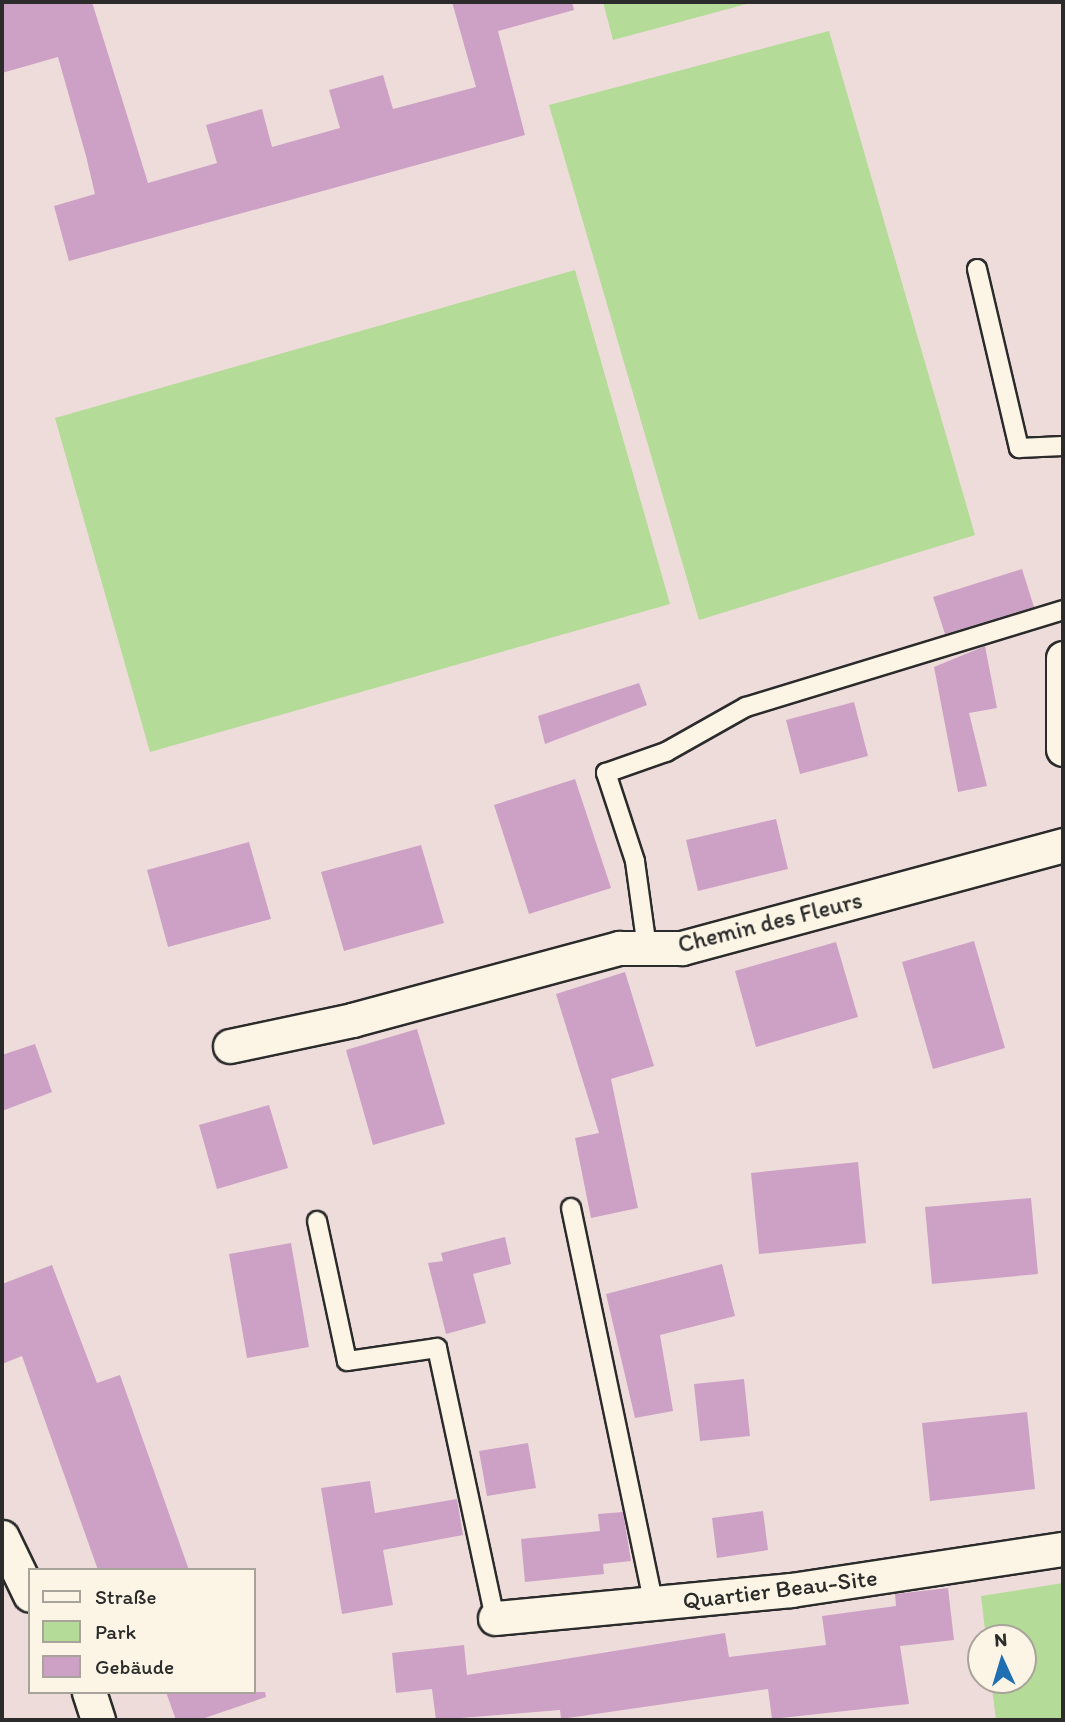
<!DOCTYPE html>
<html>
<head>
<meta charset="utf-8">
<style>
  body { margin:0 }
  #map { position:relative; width:1065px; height:1722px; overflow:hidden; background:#eedcdb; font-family:Itim,sans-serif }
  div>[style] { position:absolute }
  .green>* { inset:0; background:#b4db97 }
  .building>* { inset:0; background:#cda1c5 }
  .roads { filter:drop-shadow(2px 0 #2b2b2b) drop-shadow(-2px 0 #2b2b2b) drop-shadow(0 2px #2b2b2b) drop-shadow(0 -2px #2b2b2b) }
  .service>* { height:18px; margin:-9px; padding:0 9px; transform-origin:9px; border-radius:9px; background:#fcf5e5 }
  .minor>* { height:33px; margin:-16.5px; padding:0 16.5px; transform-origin:16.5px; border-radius:16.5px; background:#fcf5e5 }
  span { translate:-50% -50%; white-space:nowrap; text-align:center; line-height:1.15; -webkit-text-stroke:5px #fcf5e5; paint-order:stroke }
  .street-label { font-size:24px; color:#2b2b2b }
  .frame { position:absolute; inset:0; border:4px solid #2b2b2b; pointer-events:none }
  .legend { position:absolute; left:28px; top:1568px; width:228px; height:126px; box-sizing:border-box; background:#fcf5e5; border:2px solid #a8a49b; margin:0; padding:9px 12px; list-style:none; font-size:21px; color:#2b2b2b }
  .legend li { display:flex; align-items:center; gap:14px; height:35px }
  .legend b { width:35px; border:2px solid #a8a49b }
  .north { position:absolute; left:967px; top:1624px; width:70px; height:70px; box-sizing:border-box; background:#fcf5e5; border:2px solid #a8a49b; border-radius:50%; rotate:356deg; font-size:19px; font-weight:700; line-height:28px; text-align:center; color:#2b2b2b }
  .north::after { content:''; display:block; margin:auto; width:24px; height:32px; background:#1f6fb2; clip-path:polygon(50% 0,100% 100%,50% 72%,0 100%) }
</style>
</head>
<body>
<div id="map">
  <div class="green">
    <div style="clip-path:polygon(603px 2px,754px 2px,613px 40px)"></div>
    <div style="clip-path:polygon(829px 31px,975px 535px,699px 620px,549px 105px)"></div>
    <div style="clip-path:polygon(575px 270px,670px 604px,150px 752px,55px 418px)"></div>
    <div style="clip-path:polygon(1063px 1583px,1063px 1720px,996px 1720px,991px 1680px,1023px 1680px,1023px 1638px,986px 1638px,981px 1596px)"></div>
  </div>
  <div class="building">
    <div style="clip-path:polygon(2px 2px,92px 2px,148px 183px,217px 163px,206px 125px,262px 109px,272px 147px,340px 128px,329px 90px,383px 75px,393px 109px,476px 87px,452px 2px,572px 2px,574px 10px,498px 31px,525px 135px,69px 261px,54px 206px,95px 194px,86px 156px,58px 57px,2px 73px)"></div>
    <div style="clip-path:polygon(1022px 569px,1034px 607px,945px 634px,933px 597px)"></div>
    <div style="clip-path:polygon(985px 646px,997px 708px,969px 713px,987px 786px,958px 792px,934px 667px)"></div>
    <div style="clip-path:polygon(639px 683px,647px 705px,545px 744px,538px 716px)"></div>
    <div style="clip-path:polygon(854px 702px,868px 756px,800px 774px,786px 720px)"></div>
    <div style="clip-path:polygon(575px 779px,611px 888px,529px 914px,494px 805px)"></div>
    <div style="clip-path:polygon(776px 819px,788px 869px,698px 891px,686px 840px)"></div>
    <div style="clip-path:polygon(249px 842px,271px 919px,168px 947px,147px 870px)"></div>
    <div style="clip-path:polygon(421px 845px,444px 923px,344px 951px,321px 872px)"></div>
    <div style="clip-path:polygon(974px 941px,1005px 1048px,933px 1069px,902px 962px)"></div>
    <div style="clip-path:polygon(836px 942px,858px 1017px,756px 1047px,735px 971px)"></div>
    <div style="clip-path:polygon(625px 972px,654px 1066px,611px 1079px,638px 1208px,591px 1218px,575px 1138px,599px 1133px,556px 994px)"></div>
    <div style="clip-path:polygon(417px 1029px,445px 1124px,373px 1145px,346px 1050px)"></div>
    <div style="clip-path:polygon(35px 1044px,52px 1092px,2px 1111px,2px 1055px)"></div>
    <div style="clip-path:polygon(269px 1105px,288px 1168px,217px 1189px,199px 1125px)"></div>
    <div style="clip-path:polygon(858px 1162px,866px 1243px,759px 1254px,751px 1173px)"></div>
    <div style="clip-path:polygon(1031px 1198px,1038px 1274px,932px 1284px,925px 1207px)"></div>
    <div style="clip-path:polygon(505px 1237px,511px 1264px,473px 1274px,486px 1323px,446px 1334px,428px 1263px,443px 1261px,441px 1253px)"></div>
    <div style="clip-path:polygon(291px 1243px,309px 1347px,247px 1358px,229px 1254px)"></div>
    <div style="clip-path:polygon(722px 1264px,735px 1316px,660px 1335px,673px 1411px,635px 1418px,606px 1294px)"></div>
    <div style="clip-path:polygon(52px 1265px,97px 1383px,120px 1375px,189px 1570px,98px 1570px,22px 1356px,2px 1364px,2px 1284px)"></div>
    <div style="clip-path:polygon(744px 1379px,750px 1436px,700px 1441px,694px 1384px)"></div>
    <div style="clip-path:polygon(1027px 1412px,1035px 1489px,930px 1501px,922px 1423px)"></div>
    <div style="clip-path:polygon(528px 1443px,536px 1488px,487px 1496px,479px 1451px)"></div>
    <div style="clip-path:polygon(370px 1481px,375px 1513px,457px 1499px,463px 1535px,383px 1550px,393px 1605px,342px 1614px,321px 1488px)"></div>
    <div style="clip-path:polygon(763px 1511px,768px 1550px,717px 1558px,712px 1518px)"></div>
    <div style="clip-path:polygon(623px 1512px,631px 1561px,603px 1564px,604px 1574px,525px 1582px,521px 1539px,600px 1531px,598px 1514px)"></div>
    <div style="clip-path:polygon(948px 1588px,954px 1640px,900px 1646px,909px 1704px,772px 1719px,768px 1689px,561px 1719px,560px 1710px,436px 1720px,432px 1689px,396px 1693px,392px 1653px,464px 1645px,467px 1675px,725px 1633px,729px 1657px,826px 1645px,822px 1616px,896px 1606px,895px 1594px)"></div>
    <div style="clip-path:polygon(166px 1692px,265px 1692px,266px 1697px,199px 1720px,176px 1720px)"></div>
  </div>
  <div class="roads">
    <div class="service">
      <div style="left:977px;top:269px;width:184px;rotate:76.8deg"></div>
      <div style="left:1019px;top:448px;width:44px;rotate:-2.6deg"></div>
      <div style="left:647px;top:948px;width:88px;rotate:-97.9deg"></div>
      <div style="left:635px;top:861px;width:93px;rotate:-108.2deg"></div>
      <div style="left:606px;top:773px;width:64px;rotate:-19.3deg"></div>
      <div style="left:666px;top:752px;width:92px;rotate:-29.4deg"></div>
      <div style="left:746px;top:707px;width:332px;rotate:-17deg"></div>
      <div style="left:571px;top:1208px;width:406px;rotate:78.2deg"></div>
      <div style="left:317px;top:1221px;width:143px;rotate:77.9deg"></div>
      <div style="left:347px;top:1361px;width:91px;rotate:-8.2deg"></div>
      <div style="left:437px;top:1348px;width:276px;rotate:77.9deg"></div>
    </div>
    <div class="minor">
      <div style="left:1063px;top:658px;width:91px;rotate:90deg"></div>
      <div style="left:230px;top:1046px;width:125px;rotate:-12deg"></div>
      <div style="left:352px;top:1020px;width:277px;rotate:-15.1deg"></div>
      <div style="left:619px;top:948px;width:63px"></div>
      <div style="left:682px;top:948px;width:395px;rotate:-15.1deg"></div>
      <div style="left:2px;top:1537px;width:64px;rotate:64.2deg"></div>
      <div style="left:495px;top:1618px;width:297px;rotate:-5.4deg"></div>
      <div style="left:791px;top:1590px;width:275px;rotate:-8.6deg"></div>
      <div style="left:89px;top:1692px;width:29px;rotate:72deg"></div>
    </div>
  </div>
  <div class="street-label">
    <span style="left:770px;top:922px;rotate:-14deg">Chemin des Fleurs</span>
    <span style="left:780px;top:1589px;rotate:-7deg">Quartier Beau-Site</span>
  </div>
  <div class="frame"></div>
  <ul class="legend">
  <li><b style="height:9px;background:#fcf5e5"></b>Straße</li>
  <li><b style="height:19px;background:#b4db97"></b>Park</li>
  <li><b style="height:19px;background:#cda1c5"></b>Gebäude</li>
  </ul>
  <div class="north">N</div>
</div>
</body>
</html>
